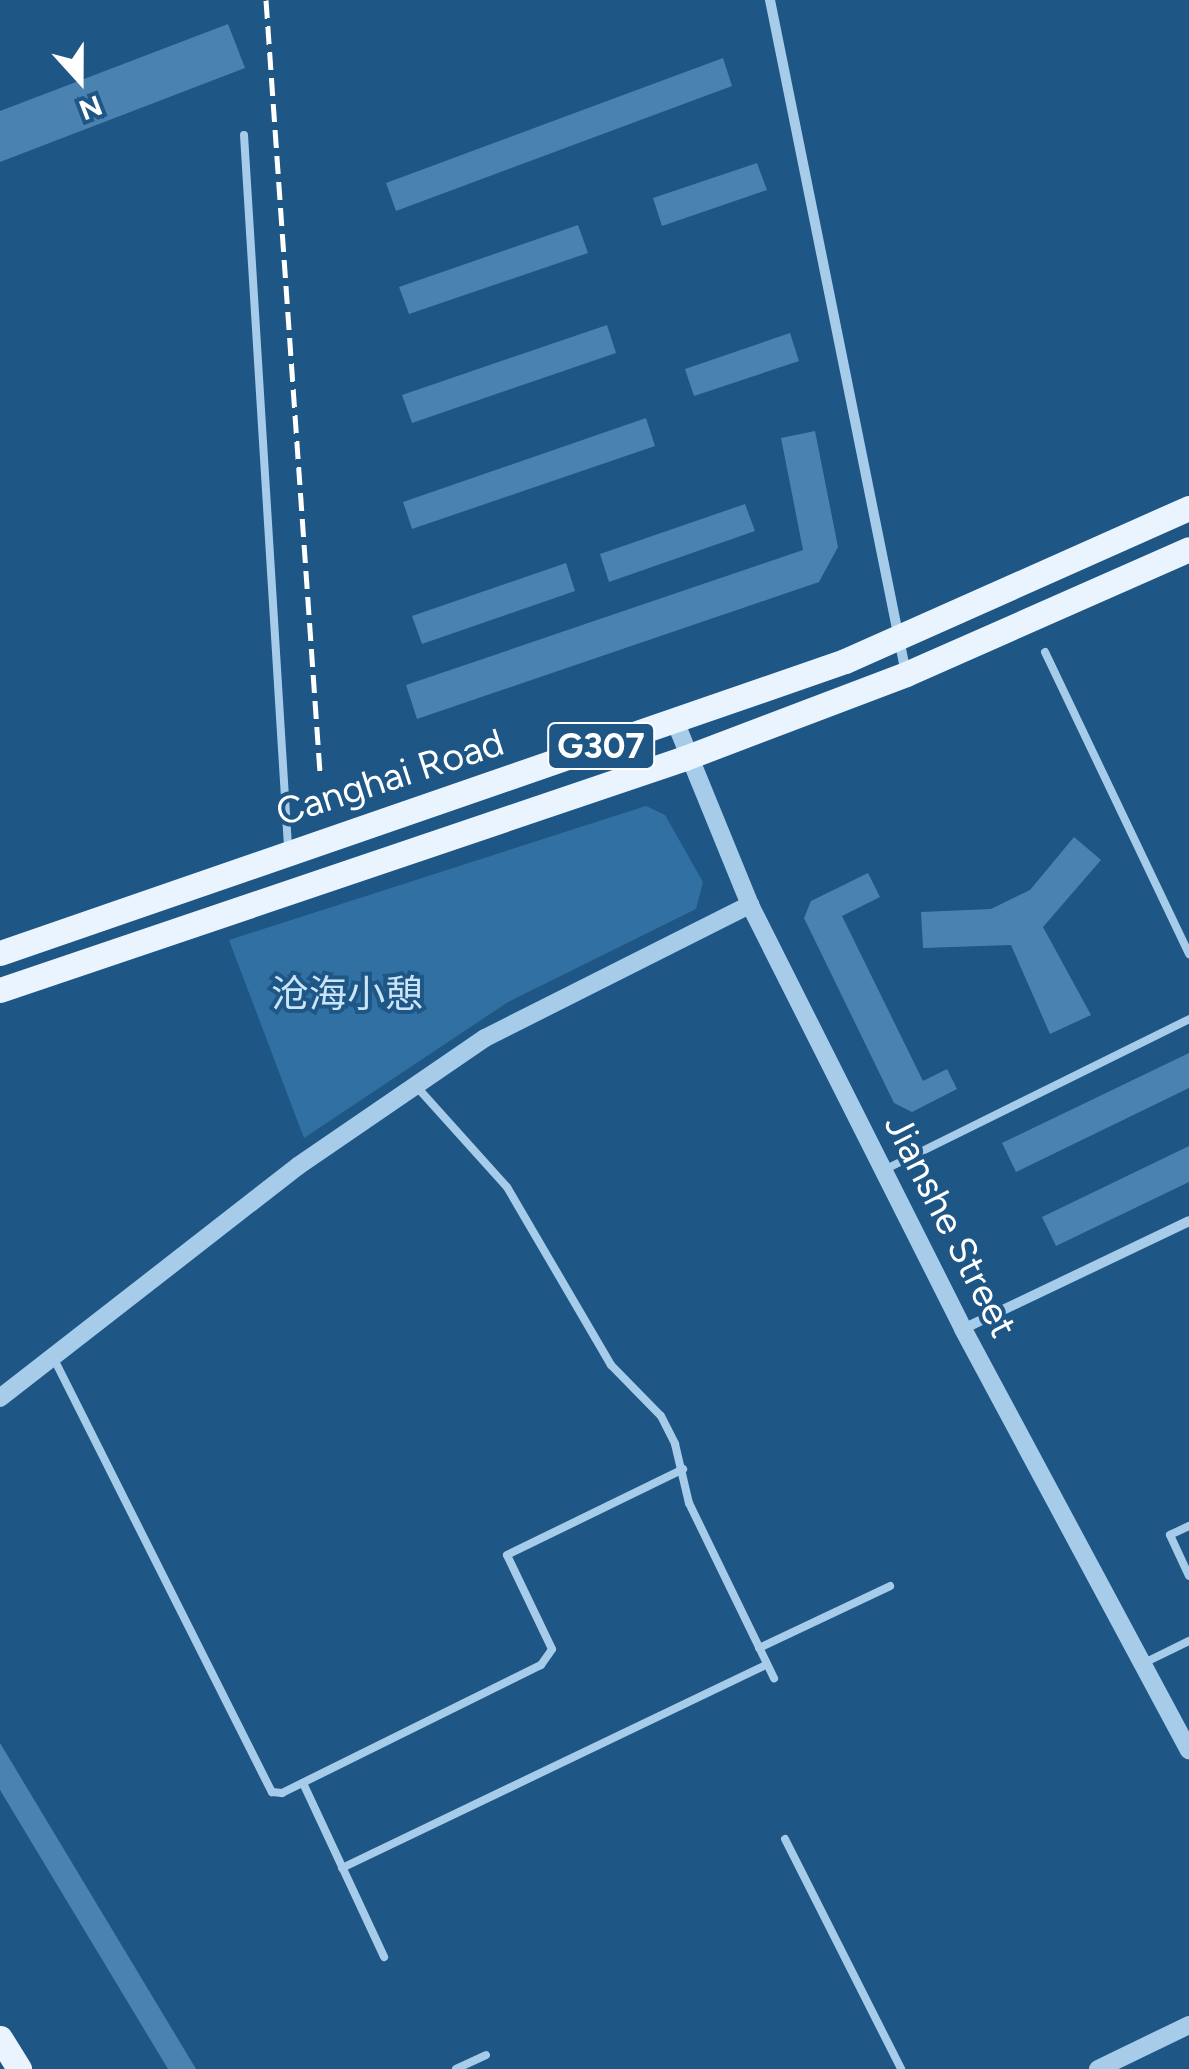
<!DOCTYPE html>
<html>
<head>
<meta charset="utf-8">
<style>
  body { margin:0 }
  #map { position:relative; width:1189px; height:2069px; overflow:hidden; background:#1e5685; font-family:Figtree,"Noto Sans SC",sans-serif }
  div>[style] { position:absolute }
  .green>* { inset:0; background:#3170a3 }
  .building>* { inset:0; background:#4a82b0 }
  .service>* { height:8px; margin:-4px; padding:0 4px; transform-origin:4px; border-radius:4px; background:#a6ccea }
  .minor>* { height:10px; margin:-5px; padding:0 5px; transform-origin:5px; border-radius:5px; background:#a6ccea }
  .tertiary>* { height:18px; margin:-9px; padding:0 9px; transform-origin:9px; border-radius:9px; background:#a6ccea }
  .primary>* { height:25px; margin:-12.5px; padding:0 12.5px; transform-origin:12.5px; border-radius:12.5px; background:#eaf4fe }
  .rail>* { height:5px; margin-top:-2.5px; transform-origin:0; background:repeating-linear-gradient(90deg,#fff 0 18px,transparent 0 26px) }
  span { translate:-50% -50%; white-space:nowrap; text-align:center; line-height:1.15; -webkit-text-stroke:8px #1e5685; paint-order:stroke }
  .shield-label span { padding:2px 8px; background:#1e5685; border:2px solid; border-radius:8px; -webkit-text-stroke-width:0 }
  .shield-label { font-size:35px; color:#fff; font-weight:700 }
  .street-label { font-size:38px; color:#fff }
  .park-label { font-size:38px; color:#cae4f8 }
  .north { position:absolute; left:30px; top:30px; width:100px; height:100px; -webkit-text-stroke:8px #1e5685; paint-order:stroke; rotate:159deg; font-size:28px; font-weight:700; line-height:40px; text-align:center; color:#fff }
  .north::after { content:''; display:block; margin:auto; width:35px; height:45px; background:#fff; clip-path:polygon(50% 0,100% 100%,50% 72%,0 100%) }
</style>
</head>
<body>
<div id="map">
  <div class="green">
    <div style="clip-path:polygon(646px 806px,665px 815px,703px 882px,696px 909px,508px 1002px,304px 1138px,229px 940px)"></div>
  </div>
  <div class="building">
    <div style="clip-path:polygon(228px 24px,245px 68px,0 162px,0 111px)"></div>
    <div style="clip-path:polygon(723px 58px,732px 86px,396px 211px,386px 183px)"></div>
    <div style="clip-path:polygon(757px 163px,767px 190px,662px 226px,653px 198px)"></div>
    <div style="clip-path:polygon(578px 225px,588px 253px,409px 314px,399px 287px)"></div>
    <div style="clip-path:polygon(607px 325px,616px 353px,412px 423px,402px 395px)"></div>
    <div style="clip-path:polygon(790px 333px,799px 361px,694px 396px,685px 369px)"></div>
    <div style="clip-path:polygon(646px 418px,655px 446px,412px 529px,403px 502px)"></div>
    <div style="clip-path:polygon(815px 431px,838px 547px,819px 582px,417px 719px,406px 685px,803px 550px,781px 438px)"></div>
    <div style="clip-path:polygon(745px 504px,755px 531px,609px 582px,600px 554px)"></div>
    <div style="clip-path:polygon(566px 563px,575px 591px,422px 644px,412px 616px)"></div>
    <div style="clip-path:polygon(1074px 837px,1101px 860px,1043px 927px,1091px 1015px,1050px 1034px,1011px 945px,923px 948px,921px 912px,991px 909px,1030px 890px)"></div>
    <div style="clip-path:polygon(868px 873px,880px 897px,842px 916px,923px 1081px,947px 1069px,957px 1089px,912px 1112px,894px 1103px,804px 918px,811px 901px)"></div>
    <div style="clip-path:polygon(1189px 1053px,1189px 1088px,1016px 1172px,1002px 1143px)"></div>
    <div style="clip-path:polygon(1189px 1146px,1189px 1182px,1056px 1246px,1042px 1217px)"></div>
    <div style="clip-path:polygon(0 1743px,196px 2069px,168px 2069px,0 1790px)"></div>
  </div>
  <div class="service">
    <div style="left:244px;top:135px;width:713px;rotate:86.46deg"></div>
    <div style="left:1045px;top:652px;width:335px;rotate:64.5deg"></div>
    <div style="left:416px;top:1086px;width:136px;rotate:48deg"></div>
    <div style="left:507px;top:1187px;width:206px;rotate:59.7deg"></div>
    <div style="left:611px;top:1365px;width:71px;rotate:45.6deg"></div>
    <div style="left:661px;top:1416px;width:31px;rotate:63deg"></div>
    <div style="left:675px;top:1444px;width:61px;rotate:76.7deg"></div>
    <div style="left:689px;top:1503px;width:195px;rotate:64.1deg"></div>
    <div style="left:886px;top:1169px;width:338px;rotate:-26.3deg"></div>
    <div style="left:54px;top:1359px;width:485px;rotate:63.3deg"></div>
    <div style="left:272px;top:1792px;width:10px;rotate:6deg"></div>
    <div style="left:282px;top:1793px;width:289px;rotate:-26.3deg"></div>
    <div style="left:541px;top:1665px;width:19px;rotate:-55deg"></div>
    <div style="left:552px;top:1649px;width:104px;rotate:-115.6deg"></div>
    <div style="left:507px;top:1555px;width:196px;rotate:-26deg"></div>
    <div style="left:1189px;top:1526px;width:21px;rotate:155deg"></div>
    <div style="left:1170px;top:1535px;width:45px;rotate:65.1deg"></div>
    <div style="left:759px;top:1648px;width:145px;rotate:-25.3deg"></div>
    <div style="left:1146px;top:1662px;width:48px;rotate:-26deg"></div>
    <div style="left:303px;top:1783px;width:192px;rotate:65deg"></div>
    <div style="left:785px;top:1839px;width:258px;rotate:63.2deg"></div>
    <div style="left:342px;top:1868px;width:471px;rotate:-25.6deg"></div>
    <div style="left:456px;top:2069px;width:33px;rotate:-25deg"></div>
  </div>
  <div class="minor">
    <div style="left:770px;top:0;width:687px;rotate:78.58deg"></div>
    <div style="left:963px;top:1329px;width:250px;rotate:-25.5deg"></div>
  </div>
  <div class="tertiary">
    <div style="left:675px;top:721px;width:199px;rotate:67.8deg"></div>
    <div style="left:750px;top:905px;width:474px;rotate:63.3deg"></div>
    <div style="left:963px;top:1329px;width:478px;rotate:61.8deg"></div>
    <div style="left:0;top:1398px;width:378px;rotate:-37.9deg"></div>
    <div style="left:298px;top:1166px;width:227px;rotate:-34.4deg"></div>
    <div style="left:485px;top:1038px;width:297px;rotate:-26.7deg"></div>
    <div style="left:1098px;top:2069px;width:101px;rotate:-25.8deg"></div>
  </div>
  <div class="primary">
    <div style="left:0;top:953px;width:894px;rotate:-19.06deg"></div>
    <div style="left:845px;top:661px;width:376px;rotate:-24deg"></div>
    <div style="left:0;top:990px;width:723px;rotate:-18.71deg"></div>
    <div style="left:685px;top:758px;width:236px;rotate:-20.8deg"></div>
    <div style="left:906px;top:674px;width:309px;rotate:-23.8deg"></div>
    <div style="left:0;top:2038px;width:36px;rotate:58deg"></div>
  </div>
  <div class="rail">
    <div style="left:266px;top:0;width:774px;rotate:86deg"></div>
  </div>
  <div class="shield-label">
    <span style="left:601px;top:746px">G307</span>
  </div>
  <div class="street-label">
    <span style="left:390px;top:778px;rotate:-18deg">Canghai Road</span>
    <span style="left:950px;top:1226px;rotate:63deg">Jianshe Street</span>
  </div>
  <div class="park-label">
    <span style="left:347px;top:995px">沧海小憩</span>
  </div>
  <div class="north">N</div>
</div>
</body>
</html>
